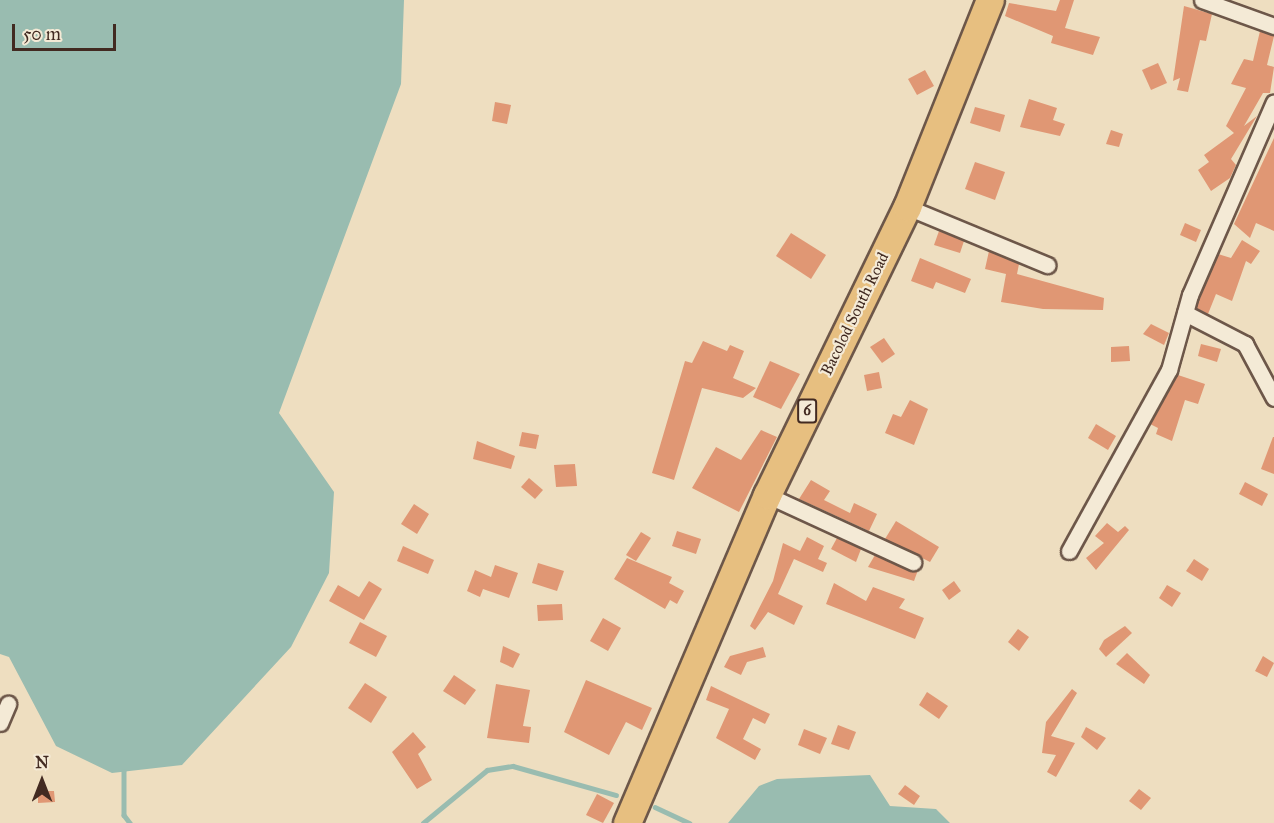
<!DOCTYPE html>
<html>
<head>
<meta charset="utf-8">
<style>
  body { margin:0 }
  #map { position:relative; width:1274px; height:823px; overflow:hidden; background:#eedec0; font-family:"IM FELL Great Primer",serif }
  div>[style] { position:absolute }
  .water>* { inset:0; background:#99bcb0 }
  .stream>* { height:4.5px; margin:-2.25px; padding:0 2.25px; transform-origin:2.25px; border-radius:2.25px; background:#99bcb0 }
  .building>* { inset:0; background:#e09774 }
  .roads { filter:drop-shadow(2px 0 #6d5749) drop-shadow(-2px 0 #6d5749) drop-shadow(0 2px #6d5749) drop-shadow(0 -2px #6d5749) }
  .street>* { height:15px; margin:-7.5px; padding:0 7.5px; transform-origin:7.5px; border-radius:7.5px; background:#f4ead6 }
  .highway>* { height:27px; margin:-13.5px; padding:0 13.5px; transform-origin:13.5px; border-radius:13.5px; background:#e7bf80 }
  span { translate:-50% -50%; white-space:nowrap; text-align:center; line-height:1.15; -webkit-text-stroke:4.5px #f4ead6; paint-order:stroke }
  .shield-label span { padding:2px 4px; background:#f4ead6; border:2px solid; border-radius:4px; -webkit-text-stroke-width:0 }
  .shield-label { font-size:15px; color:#422a21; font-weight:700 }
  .street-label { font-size:16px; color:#422a21 }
  .north { position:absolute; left:12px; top:751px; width:60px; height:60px; -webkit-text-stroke:4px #f4ead6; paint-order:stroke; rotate:0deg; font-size:16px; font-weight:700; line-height:24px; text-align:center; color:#422a21 }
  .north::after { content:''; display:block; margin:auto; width:21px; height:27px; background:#422a21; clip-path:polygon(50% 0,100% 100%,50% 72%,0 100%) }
  .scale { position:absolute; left:12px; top:24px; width:104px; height:27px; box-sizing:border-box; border:3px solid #422a21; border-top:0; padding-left:8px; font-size:18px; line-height:21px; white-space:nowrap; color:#422a21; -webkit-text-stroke:4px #f4ead6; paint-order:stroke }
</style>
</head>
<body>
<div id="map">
  <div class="water">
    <div style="clip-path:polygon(0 0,404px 0,401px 84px,279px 413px,334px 492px,329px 573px,291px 647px,182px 765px,112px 773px,56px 746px,9px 657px,0 654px)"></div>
    <div style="clip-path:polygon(870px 775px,890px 806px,936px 809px,950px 823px,728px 823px,759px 786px,777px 779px)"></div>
  </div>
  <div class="stream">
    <div style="left:124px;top:771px;width:44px;rotate:90deg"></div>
    <div style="left:124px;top:815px;width:10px;rotate:53deg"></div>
    <div style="left:655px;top:807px;width:38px;rotate:25deg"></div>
    <div style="left:423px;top:823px;width:83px;rotate:-39.6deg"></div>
    <div style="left:487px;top:770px;width:26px;rotate:-9deg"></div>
    <div style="left:513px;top:766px;width:107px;rotate:15.7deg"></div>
  </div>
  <div class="building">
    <div style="clip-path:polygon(1060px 0,1074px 0,1065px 28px,1100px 37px,1093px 55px,1051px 43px,1053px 36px,1005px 16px,1009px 3px,1056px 11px)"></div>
    <div style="clip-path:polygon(1184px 6px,1212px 14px,1206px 41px,1200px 40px,1188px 92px,1177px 90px,1180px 78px,1173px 81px)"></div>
    <div style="clip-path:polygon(1260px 31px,1274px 36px,1267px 65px,1274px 67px,1270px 93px,1263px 93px,1244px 126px,1257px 116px,1231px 159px,1236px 165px,1230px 178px,1211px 191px,1198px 170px,1209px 162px,1204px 155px,1234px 133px,1226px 126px,1246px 88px,1231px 84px,1244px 59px,1253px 61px)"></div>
    <div style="clip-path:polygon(1158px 63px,1167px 83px,1151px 90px,1142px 70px)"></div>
    <div style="clip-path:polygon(925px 70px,934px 86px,917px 95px,908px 79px)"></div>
    <div style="clip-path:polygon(1029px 99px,1057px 108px,1053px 120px,1065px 124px,1060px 136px,1020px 127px)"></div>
    <div style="clip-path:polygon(495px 102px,511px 105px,507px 124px,492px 121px)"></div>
    <div style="clip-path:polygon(975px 107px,1005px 115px,1000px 132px,970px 123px)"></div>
    <div style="clip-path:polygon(1111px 130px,1123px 134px,1119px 147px,1106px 144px)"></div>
    <div style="clip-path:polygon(1274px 138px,1274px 231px,1256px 223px,1250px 238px,1234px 224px)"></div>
    <div style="clip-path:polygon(975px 162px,1005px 172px,995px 200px,965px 189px)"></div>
    <div style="clip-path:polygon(1185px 223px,1201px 230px,1196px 242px,1180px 235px)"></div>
    <div style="clip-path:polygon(939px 231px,964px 241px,960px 253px,934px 245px)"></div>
    <div style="clip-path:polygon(791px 233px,826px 255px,811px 279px,776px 256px)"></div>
    <div style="clip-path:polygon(1242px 240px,1260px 251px,1251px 264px,1246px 261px,1232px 301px,1216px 294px,1208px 314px,1196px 308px,1218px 254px,1231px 258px)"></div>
    <div style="clip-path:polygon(989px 251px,1019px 264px,1017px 274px,1104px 298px,1103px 310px,1043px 309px,1001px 302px,1006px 274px,985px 269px)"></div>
    <div style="clip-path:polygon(920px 258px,971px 279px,965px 293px,936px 282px,933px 289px,911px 281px)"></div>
    <div style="clip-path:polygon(1151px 324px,1169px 333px,1164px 345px,1143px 334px)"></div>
    <div style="clip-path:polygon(884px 338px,895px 354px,882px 363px,870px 347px)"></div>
    <div style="clip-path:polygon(703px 341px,727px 351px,730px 345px,744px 351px,733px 378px,756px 388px,743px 398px,702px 388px,674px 480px,652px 473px,685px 361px,692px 363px)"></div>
    <div style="clip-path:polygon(1201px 344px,1221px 349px,1217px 362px,1198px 356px)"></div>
    <div style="clip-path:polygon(1129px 346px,1130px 361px,1111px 362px,1111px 347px)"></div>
    <div style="clip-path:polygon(770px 361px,800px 374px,781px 409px,753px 397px)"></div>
    <div style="clip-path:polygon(879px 372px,882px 388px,867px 391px,864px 375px)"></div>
    <div style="clip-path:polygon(1178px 375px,1205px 384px,1198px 404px,1185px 400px,1172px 441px,1156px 434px,1158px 428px,1150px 424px)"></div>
    <div style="clip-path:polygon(910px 400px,928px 409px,914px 445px,885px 433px,893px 414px,901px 417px)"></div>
    <div style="clip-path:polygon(1096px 424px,1116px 436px,1108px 450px,1088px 438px)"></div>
    <div style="clip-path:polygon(761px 430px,777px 437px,739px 512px,692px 488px,716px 447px,741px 460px)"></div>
    <div style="clip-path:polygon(522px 432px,539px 435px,536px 449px,519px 446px)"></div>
    <div style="clip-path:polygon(1273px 437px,1274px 437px,1274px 474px,1261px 469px)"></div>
    <div style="clip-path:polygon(477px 441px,515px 456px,511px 469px,473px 459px)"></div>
    <div style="clip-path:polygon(575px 464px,577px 486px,556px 487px,554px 465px)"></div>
    <div style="clip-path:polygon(529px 478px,543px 490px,535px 499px,521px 487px)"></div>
    <div style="clip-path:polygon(811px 480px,830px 491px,824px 500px,850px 513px,854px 503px,877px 514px,869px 531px,799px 499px)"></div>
    <div style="clip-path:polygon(1245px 482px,1268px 494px,1262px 506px,1239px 494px)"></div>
    <div style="clip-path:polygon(414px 504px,429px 514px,417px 534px,401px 524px)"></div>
    <div style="clip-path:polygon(896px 521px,939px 547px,930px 562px,885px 539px)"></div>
    <div style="clip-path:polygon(1107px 523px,1118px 532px,1125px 526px,1129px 530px,1096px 570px,1086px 558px,1104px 543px,1095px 536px)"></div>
    <div style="clip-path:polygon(677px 531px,701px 539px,696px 554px,672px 546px)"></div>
    <div style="clip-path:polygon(641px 532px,651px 538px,636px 561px,626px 555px)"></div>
    <div style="clip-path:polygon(807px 537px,824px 546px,818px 559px,827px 563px,823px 572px,794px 559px,778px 594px,803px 606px,794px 625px,768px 612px,755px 630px,750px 626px,773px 581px,783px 543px,800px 551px)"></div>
    <div style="clip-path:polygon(837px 538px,861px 549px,856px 562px,831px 549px)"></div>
    <div style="clip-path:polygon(403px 546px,434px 560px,428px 574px,397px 561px)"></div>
    <div style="clip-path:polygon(875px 555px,918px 570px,914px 581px,868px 567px)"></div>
    <div style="clip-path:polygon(627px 558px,672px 577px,669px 583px,684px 591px,677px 604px,670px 600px,665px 609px,614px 579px)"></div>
    <div style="clip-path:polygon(1194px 559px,1209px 569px,1202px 581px,1186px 571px)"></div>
    <div style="clip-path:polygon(538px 563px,564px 571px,557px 591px,532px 583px)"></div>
    <div style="clip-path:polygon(495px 565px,518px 573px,509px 598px,483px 589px,480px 597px,467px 591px,475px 570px,491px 577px)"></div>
    <div style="clip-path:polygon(369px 581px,382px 589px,364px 620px,329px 601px,338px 585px,359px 597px)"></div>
    <div style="clip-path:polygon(954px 581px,961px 591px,949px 600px,942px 590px)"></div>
    <div style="clip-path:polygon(834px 583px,866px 601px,873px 587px,905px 599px,899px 608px,924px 618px,915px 639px,826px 604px)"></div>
    <div style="clip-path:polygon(1167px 585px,1181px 593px,1172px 607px,1159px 598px)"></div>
    <div style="clip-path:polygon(562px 604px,563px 620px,538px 621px,537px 605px)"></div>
    <div style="clip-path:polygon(603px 618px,621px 628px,608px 651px,590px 641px)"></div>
    <div style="clip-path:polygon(360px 622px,387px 636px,376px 657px,349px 643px)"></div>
    <div style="clip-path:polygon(1125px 626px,1132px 633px,1106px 657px,1099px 649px,1104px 640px)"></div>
    <div style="clip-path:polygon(1018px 629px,1029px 637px,1019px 651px,1008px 642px)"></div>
    <div style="clip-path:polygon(503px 646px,520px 654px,513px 668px,500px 662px)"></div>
    <div style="clip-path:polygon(763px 647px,766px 657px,747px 662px,741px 675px,724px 667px,730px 656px)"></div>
    <div style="clip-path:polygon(1127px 653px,1150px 675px,1144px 684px,1116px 664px)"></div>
    <div style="clip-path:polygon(1263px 656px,1274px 663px,1267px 677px,1255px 671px)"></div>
    <div style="clip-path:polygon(454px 675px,476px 690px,465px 705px,443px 691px)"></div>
    <div style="clip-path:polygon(586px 680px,652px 708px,642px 730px,626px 722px,609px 755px,564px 732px)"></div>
    <div style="clip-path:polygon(365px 683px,387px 697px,371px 723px,348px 708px)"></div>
    <div style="clip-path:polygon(496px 684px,530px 690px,523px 726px,531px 727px,529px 743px,487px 738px)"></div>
    <div style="clip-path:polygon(711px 686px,770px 714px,765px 724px,753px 718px,743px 739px,761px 749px,755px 760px,716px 738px,729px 709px,706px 700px)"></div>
    <div style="clip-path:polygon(1072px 689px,1077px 693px,1051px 736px,1075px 743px,1056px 777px,1047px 772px,1056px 755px,1042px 753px,1046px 722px)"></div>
    <div style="clip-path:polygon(927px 692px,948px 706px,939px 719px,919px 705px)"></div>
    <div style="clip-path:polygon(838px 725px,856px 732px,849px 750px,831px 744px)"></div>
    <div style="clip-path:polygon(1086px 727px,1106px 738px,1097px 750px,1081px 737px)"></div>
    <div style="clip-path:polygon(804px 729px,827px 738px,820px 754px,798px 745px)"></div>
    <div style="clip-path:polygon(413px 732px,426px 747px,418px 754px,432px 780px,417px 789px,392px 752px)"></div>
    <div style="clip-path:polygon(905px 785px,920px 796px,914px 805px,898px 794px)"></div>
    <div style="clip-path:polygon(1139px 789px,1151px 798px,1141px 810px,1129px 801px)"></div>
    <div style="clip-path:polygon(38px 791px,54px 791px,55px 802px,38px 803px)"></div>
    <div style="clip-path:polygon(597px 794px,614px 803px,603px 823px,586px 815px)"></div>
  </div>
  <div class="roads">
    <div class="street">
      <div style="left:1202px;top:0;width:77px;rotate:19.9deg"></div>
      <div style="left:907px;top:207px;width:152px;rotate:22.5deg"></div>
      <div style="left:1185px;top:313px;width:68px;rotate:27.3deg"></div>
      <div style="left:1245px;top:344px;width:61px;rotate:61.8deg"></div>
      <div style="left:767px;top:495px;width:161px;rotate:24.7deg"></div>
      <div style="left:1069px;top:551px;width:207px;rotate:-61.1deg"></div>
      <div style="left:1169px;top:370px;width:78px;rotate:-74.4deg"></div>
      <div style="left:1190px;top:295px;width:210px;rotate:-66.5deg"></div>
      <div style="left:0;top:723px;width:21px;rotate:-67deg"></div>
    </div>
    <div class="highway">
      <div style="left:627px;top:823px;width:357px;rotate:-66.9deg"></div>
      <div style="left:767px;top:495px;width:320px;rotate:-64.1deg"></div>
      <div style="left:907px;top:207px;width:223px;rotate:-68.2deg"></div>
    </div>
  </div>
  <div class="shield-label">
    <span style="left:807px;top:411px">6</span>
  </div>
  <div class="street-label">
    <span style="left:855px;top:314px;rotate:-64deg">Bacolod South Road</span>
  </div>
  <div class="north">N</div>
  <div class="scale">50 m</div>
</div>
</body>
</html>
